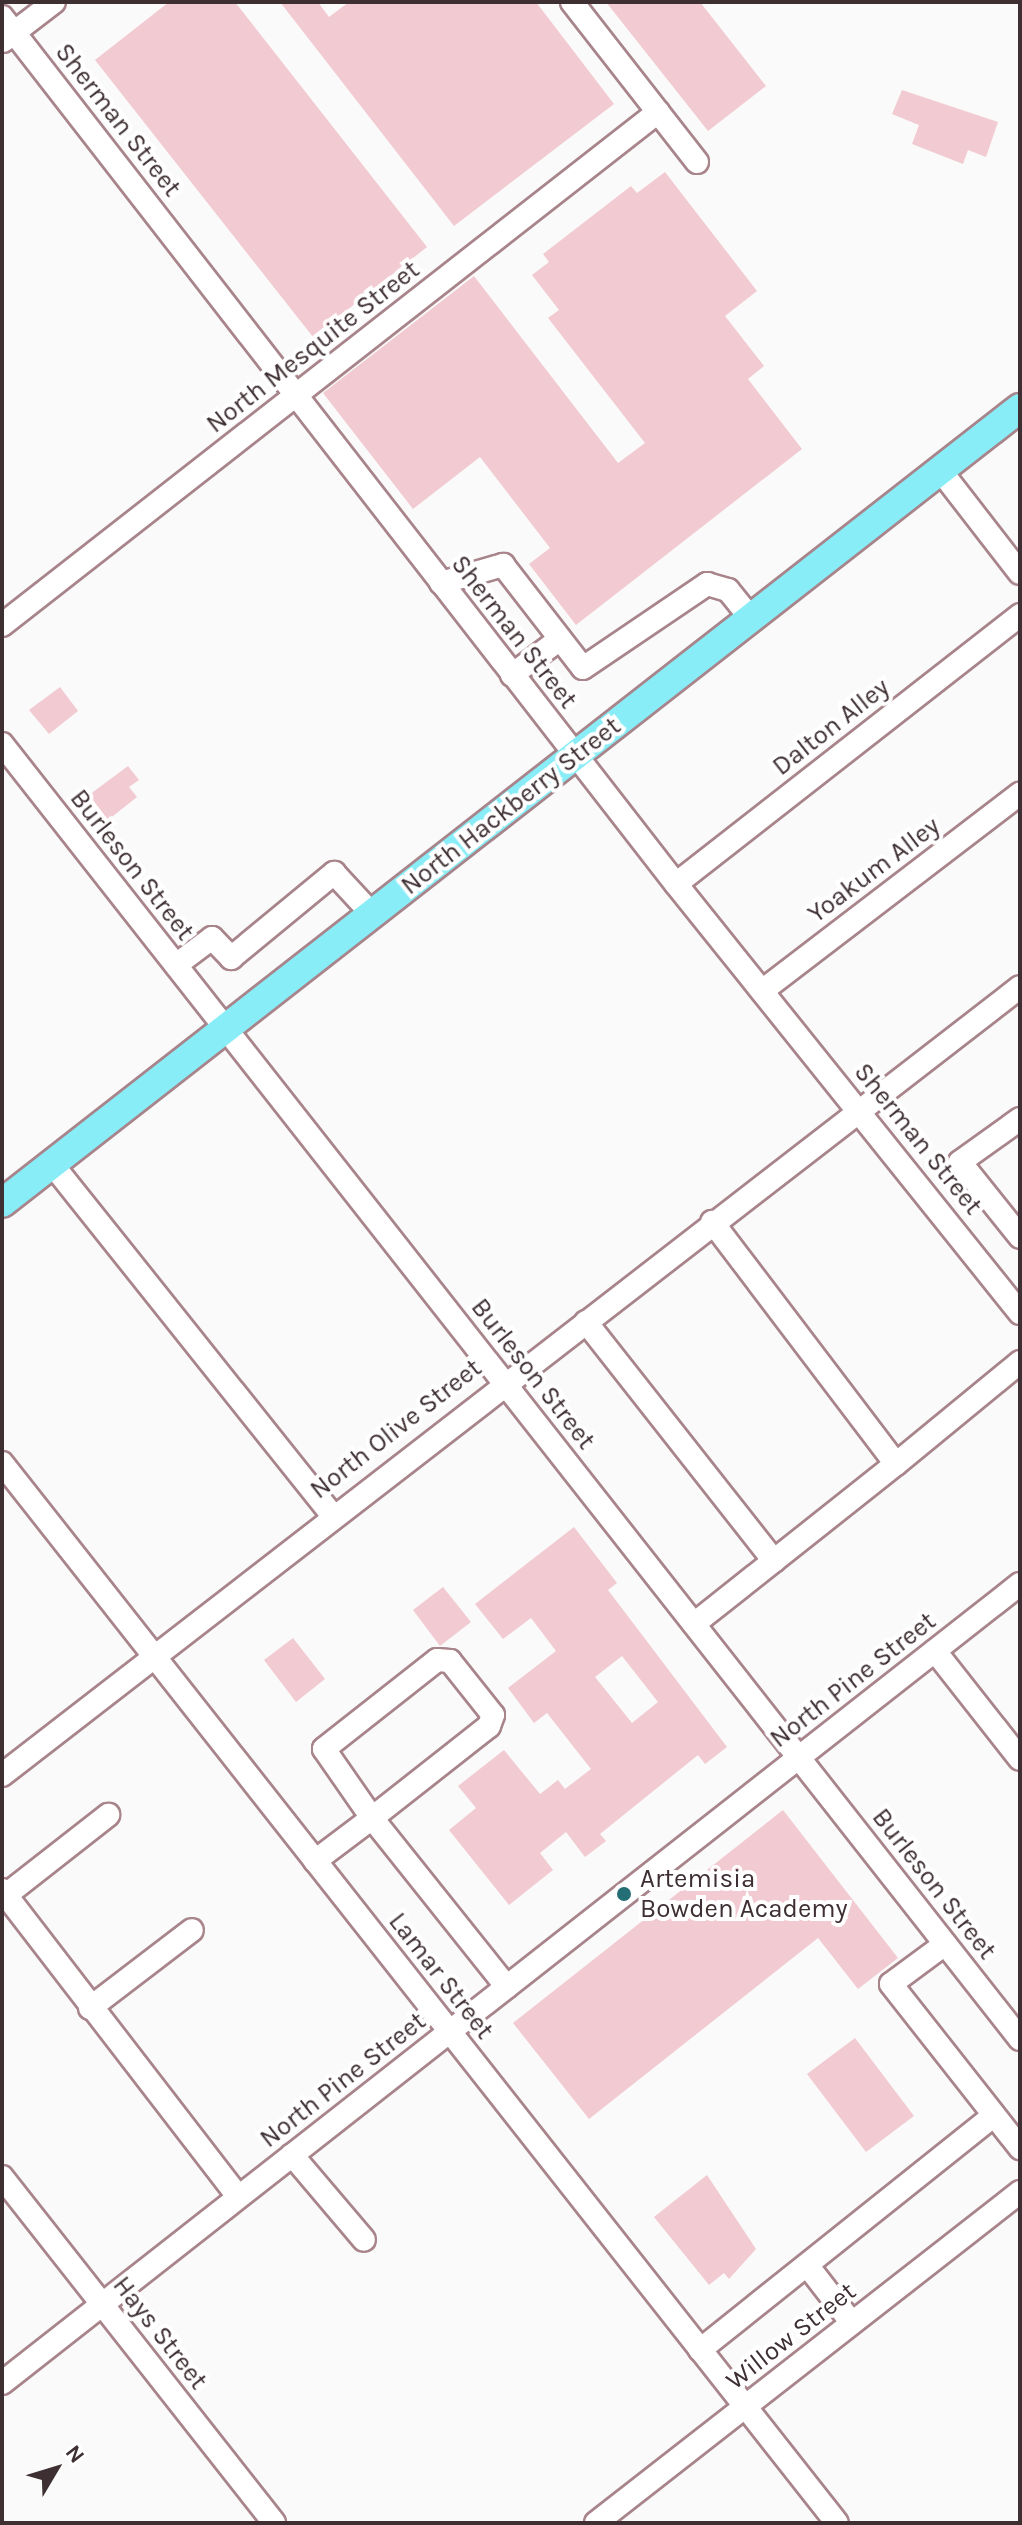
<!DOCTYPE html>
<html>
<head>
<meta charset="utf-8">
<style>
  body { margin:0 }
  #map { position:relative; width:1022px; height:2525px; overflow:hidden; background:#fafafa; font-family:Karla,sans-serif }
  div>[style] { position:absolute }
  .building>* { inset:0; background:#f2cad1 }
  .roads { filter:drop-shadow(2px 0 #a8848b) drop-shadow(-2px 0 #a8848b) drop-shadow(0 2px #a8848b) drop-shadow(0 -2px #a8848b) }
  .minor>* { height:22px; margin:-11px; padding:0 11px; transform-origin:11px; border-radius:11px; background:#fff }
  .major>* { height:28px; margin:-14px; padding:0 14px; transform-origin:14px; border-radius:14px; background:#89edf7 }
  .dots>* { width:22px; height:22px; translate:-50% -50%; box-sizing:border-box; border:4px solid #fff; border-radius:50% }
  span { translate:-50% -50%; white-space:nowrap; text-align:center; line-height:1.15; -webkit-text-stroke:8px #fff; paint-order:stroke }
  .street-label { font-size:26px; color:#3e2f32 }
  .poi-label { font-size:26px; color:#3e2f32 }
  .left { translate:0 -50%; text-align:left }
  .frame { position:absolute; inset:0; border:4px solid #3e2f32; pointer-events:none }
  .north { position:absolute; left:16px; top:2429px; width:80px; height:80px; -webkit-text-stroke:6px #fff; paint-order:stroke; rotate:52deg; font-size:22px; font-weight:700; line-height:32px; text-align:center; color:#3e2f32 }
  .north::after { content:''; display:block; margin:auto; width:28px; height:36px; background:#3e2f32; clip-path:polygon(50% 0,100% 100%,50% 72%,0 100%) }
</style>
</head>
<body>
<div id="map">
  <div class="building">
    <div style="clip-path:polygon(169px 2px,235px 2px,427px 247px,313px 337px,95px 60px)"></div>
    <div style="clip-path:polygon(280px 2px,318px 2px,329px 17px,349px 2px,536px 2px,614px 104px,454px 226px)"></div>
    <div style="clip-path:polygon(606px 2px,700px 2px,766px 86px,708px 131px)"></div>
    <div style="clip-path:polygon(902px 90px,998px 122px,986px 157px,968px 150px,963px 164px,912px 144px,919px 125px,892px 114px)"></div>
    <div style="clip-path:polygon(665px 172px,757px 291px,725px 316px,764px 366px,748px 379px,802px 449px,576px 625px,529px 564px,550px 548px,480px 457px,413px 509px,323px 393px,474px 276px,618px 463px,645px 443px,548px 318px,559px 310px,532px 275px,549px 262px,543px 254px,631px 186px,637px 193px)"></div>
    <div style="clip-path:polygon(60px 687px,78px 711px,49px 734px,29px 710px)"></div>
    <div style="clip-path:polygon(128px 766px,139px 780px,129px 787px,137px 797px,108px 820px,89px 795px)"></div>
    <div style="clip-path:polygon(evenodd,574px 1527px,617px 1583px,608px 1590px,727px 1747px,705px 1764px,698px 1755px,600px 1834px,606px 1841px,585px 1857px,566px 1832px,540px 1853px,553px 1870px,509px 1905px,449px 1830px,476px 1808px,458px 1786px,504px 1750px,540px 1794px,558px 1780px,565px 1789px,591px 1769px,547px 1713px,534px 1723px,508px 1688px,556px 1651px,531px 1618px,503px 1639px,475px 1604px,574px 1527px,622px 1656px,658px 1702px,632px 1723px,595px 1677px,622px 1656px)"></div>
    <div style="clip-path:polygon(443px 1587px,471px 1622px,440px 1646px,413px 1610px)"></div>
    <div style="clip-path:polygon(293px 1638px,325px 1679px,296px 1702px,264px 1660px)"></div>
    <div style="clip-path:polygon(783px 1810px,898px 1958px,858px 1989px,818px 1938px,589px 2119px,513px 2023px)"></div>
    <div style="clip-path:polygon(855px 2038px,914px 2116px,866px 2152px,807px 2074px)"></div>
    <div style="clip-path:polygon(707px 2175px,756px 2249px,729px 2279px,724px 2273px,709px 2285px,654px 2217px)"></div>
  </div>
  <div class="roads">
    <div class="minor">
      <div style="left:572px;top:2px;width:203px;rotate:52deg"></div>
      <div style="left:2px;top:17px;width:1098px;rotate:52.14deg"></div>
      <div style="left:676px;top:884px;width:550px;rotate:51.28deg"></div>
      <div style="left:3px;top:41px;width:64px;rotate:-37.4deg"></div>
      <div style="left:940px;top:470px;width:130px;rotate:52.2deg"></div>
      <div style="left:441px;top:583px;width:65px;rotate:-16.2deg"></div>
      <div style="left:503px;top:565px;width:130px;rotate:52.2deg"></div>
      <div style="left:583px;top:668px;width:150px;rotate:-34.1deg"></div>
      <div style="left:707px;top:584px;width:22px;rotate:16deg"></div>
      <div style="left:728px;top:590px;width:36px;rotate:51deg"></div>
      <div style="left:2px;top:625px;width:833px;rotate:-38.03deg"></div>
      <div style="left:512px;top:675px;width:60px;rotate:-36.9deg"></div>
      <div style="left:2px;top:744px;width:1647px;rotate:51.83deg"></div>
      <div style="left:676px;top:884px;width:437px;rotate:-38deg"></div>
      <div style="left:176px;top:965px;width:45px;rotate:-36.9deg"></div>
      <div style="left:212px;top:938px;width:28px;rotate:46deg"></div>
      <div style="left:231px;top:958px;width:134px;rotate:-39.5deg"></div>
      <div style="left:334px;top:873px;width:56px;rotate:47.2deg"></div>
      <div style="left:762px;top:991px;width:325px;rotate:-37.4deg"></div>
      <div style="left:1020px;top:1119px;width:74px;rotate:144.4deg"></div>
      <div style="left:960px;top:1162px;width:96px;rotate:51.3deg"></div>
      <div style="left:52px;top:1164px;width:448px;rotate:51.4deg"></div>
      <div style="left:586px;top:1322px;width:304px;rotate:51.8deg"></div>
      <div style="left:2px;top:1463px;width:1349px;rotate:51.77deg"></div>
      <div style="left:896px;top:1464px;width:161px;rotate:-39.4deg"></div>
      <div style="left:694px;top:1624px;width:258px;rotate:-38.4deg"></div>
      <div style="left:896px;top:1464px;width:304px;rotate:-127.2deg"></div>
      <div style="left:935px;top:1651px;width:137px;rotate:51.8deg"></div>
      <div style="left:437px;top:1660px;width:13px;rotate:4deg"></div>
      <div style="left:450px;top:1661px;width:69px;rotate:51.5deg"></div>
      <div style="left:493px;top:1715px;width:12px;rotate:110deg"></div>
      <div style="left:489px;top:1726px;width:149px;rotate:141.8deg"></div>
      <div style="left:372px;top:1818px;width:84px;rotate:-124.8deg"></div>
      <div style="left:324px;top:1749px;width:144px;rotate:-38.2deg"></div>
      <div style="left:2px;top:1775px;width:1287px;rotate:-37.74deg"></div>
      <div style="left:315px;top:1861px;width:71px;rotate:-37deg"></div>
      <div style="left:372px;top:1818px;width:216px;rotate:51.4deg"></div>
      <div style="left:2px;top:1890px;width:387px;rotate:52.4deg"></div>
      <div style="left:6px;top:1895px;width:130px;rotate:-38.1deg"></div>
      <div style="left:945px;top:1944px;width:67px;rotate:143.5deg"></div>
      <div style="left:891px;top:1984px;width:209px;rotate:51.8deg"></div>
      <div style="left:90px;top:2008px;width:128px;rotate:-37.4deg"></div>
      <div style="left:292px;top:2155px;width:111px;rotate:49.7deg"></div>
      <div style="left:2px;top:2177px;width:440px;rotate:51.8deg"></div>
      <div style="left:807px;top:2265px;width:73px;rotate:52.2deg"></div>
      <div style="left:700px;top:2350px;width:376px;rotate:-38.6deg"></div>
      <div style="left:2px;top:2383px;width:1294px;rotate:-38.13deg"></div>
      <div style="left:596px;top:2523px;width:538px;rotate:-37.98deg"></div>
    </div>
    <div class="major">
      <div style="left:2px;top:1203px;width:1292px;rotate:-37.99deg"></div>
    </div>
  </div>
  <div class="dots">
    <div style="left:624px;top:1894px;background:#246e76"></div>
  </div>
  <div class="street-label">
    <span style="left:118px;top:120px;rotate:52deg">Sherman Street</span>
    <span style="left:313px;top:347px;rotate:-38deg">North Mesquite Street</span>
    <span style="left:514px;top:632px;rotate:52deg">Sherman Street</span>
    <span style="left:831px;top:727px;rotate:-38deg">Dalton Alley</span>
    <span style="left:511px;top:806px;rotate:-38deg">North Hackberry Street</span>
    <span style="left:132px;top:865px;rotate:52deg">Burleson Street</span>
    <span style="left:874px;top:870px;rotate:-37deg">Yoakum Alley</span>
    <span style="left:918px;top:1139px;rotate:51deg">Sherman Street</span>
    <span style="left:533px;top:1374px;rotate:52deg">Burleson Street</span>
    <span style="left:396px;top:1429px;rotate:-38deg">North Olive Street</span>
    <span style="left:853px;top:1680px;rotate:-38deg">North Pine Street</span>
    <span style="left:934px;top:1884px;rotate:52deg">Burleson Street</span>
    <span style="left:441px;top:1976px;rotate:52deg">Lamar Street</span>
    <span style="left:343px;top:2080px;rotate:-38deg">North Pine Street</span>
    <span style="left:160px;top:2333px;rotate:52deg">Hays Street</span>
    <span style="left:791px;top:2336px;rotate:-38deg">Willow Street</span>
  </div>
  <div class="poi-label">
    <span class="left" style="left:640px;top:1894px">Artemisia<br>Bowden Academy</span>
  </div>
  <div class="frame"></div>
  <div class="north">N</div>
</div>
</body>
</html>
